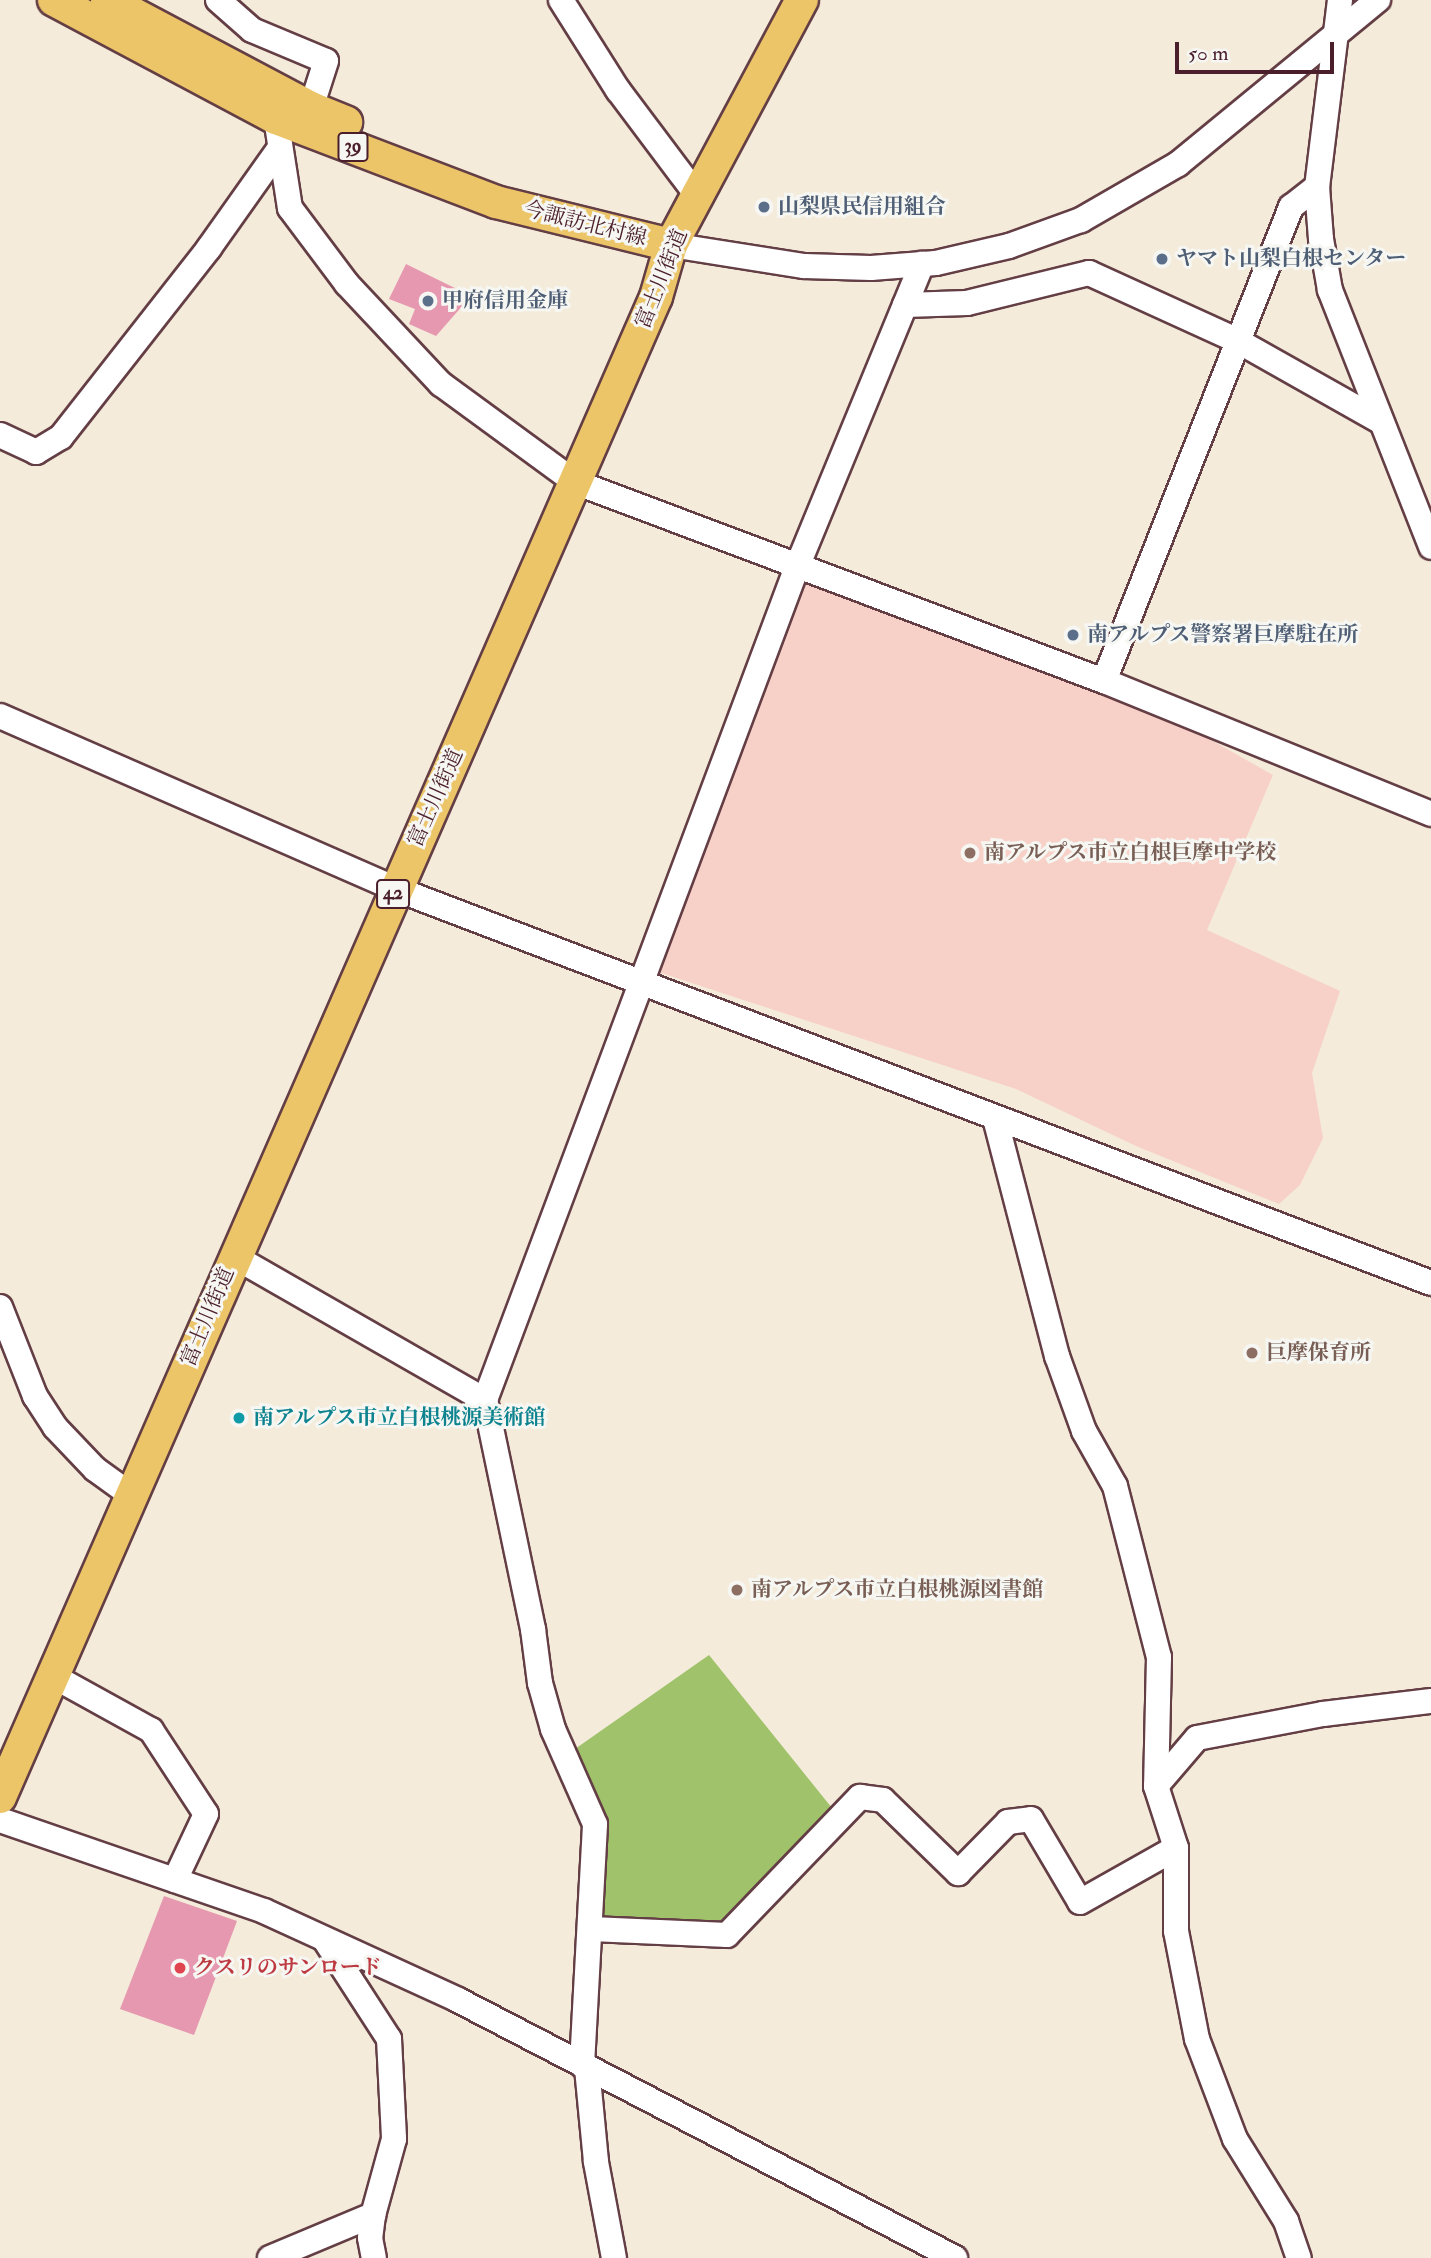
<!DOCTYPE html>
<html>
<head>
<meta charset="utf-8">
<style>
  body { margin:0 }
  #map { position:relative; width:1431px; height:2258px; overflow:hidden; background:#f4ebda; font-family:"IM FELL Double Pica","Noto Serif JP",serif }
  div>[style] { position:absolute }
  .built>* { inset:0; background:#f7d1c8 }
  .green>* { inset:0; background:#a0c26b }
  .building>* { inset:0; background:#e598af }
  .roads { filter:drop-shadow(2px 0 #643e45) drop-shadow(-2px 0 #643e45) drop-shadow(0 2px #643e45) drop-shadow(0 -2px #643e45) }
  .minor>* { height:24px; margin:-12px; padding:0 12px; transform-origin:12px; border-radius:12px; background:#fff }
  .major>* { height:32px; margin:-16px; padding:0 16px; transform-origin:16px; border-radius:16px; background:#ecc569 }
  .dots>* { width:19px; height:19px; translate:-50% -50%; box-sizing:border-box; border:4px solid #f6f6f2; border-radius:50% }
  span { translate:-50% -50%; white-space:nowrap; text-align:center; line-height:1.15; -webkit-text-stroke:6px #f6f6f2; paint-order:stroke }
  .shield-label span { padding:2px 5px; background:#f6f6f2; border:2px solid; border-radius:5px; -webkit-text-stroke-width:0 }
  .shield-label { font-size:19px; color:#4a1f2b; font-weight:700 }
  .service-label { font-size:21px; color:#4e5e75; font-weight:700 }
  .left { translate:0 -50%; text-align:left }
  .street-label { font-size:21px; color:#4a1f2b }
  .education-label { font-size:21px; color:#785e54; font-weight:700 }
  .culture-label { font-size:21px; color:#0d838f; font-weight:700 }
  .health-label { font-size:21px; color:#be3a42; font-weight:700 }
  .scale { position:absolute; left:1175px; top:42px; width:159px; height:32px; box-sizing:border-box; border:4px solid #4a1f2b; border-top:0; padding-left:9px; font-size:21px; line-height:24px; white-space:nowrap; color:#4a1f2b; -webkit-text-stroke:5px #f6f6f2; paint-order:stroke }
</style>
</head>
<body>
<div id="map">
  <div class="built">
    <div style="clip-path:polygon(804px 582px,1174px 719px,1273px 775px,1207px 930px,1340px 991px,1312px 1073px,1323px 1138px,1300px 1185px,1279px 1204px,1136px 1146px,1016px 1089px,655px 971px)"></div>
  </div>
  <div class="green">
    <div style="clip-path:polygon(709px 1655px,840px 1818px,727px 1935px,592px 1929px,595px 1824px,565px 1756px)"></div>
  </div>
  <div class="building">
    <div style="clip-path:polygon(406px 264px,471px 296px,436px 336px,409px 324px,415px 309px,389px 299px)"></div>
    <div style="clip-path:polygon(164px 1896px,237px 1921px,194px 2035px,120px 2009px)"></div>
  </div>
  <div class="roads">
    <div class="minor">
      <div style="left:218px;top:0;width:45px;rotate:41.4deg"></div>
      <div style="left:252px;top:30px;width:80px;rotate:22.7deg"></div>
      <div style="left:326px;top:61px;width:49px;rotate:107.7deg"></div>
      <div style="left:561px;top:0;width:107px;rotate:57.7deg"></div>
      <div style="left:618px;top:90px;width:135px;rotate:53.1deg"></div>
      <div style="left:1340px;top:0;width:188px;rotate:97deg"></div>
      <div style="left:1317px;top:187px;width:52px;rotate:85.6deg"></div>
      <div style="left:1321px;top:239px;width:52px;rotate:80deg"></div>
      <div style="left:1330px;top:290px;width:276px;rotate:68.5deg"></div>
      <div style="left:276px;top:118px;width:91px;rotate:81.2deg"></div>
      <div style="left:290px;top:208px;width:95px;rotate:53.1deg"></div>
      <div style="left:347px;top:284px;width:137px;rotate:46.8deg"></div>
      <div style="left:441px;top:384px;width:166px;rotate:36.2deg"></div>
      <div style="left:575px;top:482px;width:565px;rotate:20.62deg"></div>
      <div style="left:1104px;top:681px;width:353px;rotate:22.1deg"></div>
      <div style="left:671px;top:245px;width:135px;rotate:9deg"></div>
      <div style="left:804px;top:266px;width:67px;rotate:1.7deg"></div>
      <div style="left:871px;top:268px;width:65px;rotate:-4.4deg"></div>
      <div style="left:936px;top:263px;width:75px;rotate:-13.1deg"></div>
      <div style="left:1009px;top:246px;width:77px;rotate:-19.9deg"></div>
      <div style="left:1081px;top:220px;width:112px;rotate:-30deg"></div>
      <div style="left:1178px;top:164px;width:259px;rotate:-39.4deg"></div>
      <div style="left:905px;top:305px;width:62px;rotate:-1.8deg"></div>
      <div style="left:967px;top:303px;width:126px;rotate:-13.8deg"></div>
      <div style="left:1089px;top:273px;width:164px;rotate:24.5deg"></div>
      <div style="left:1238px;top:341px;width:161px;rotate:29.4deg"></div>
      <div style="left:0;top:435px;width:40px;rotate:25deg"></div>
      <div style="left:36px;top:452px;width:29px;rotate:-31deg"></div>
      <div style="left:61px;top:437px;width:240px;rotate:-51.9deg"></div>
      <div style="left:209px;top:248px;width:121px;rotate:-54.7deg"></div>
      <div style="left:1104px;top:681px;width:510px;rotate:-68.47deg"></div>
      <div style="left:1291px;top:207px;width:33px;rotate:-38deg"></div>
      <div style="left:0;top:716px;width:432px;rotate:23.6deg"></div>
      <div style="left:396px;top:889px;width:1107px;rotate:20.84deg"></div>
      <div style="left:995px;top:1118px;width:246px;rotate:75.4deg"></div>
      <div style="left:1057px;top:1356px;width:80px;rotate:70.2deg"></div>
      <div style="left:1084px;top:1431px;width:63px;rotate:60.6deg"></div>
      <div style="left:1115px;top:1486px;width:177px;rotate:75.6deg"></div>
      <div style="left:1159px;top:1657px;width:129px;rotate:91.3deg"></div>
      <div style="left:1156px;top:1786px;width:65px;rotate:72.1deg"></div>
      <div style="left:1176px;top:1848px;width:83px;rotate:90deg"></div>
      <div style="left:1176px;top:1931px;width:110px;rotate:79deg"></div>
      <div style="left:1197px;top:2039px;width:107px;rotate:69.2deg"></div>
      <div style="left:1235px;top:2139px;width:97px;rotate:58.1deg"></div>
      <div style="left:1286px;top:2221px;width:39px;rotate:71deg"></div>
      <div style="left:235px;top:1257px;width:288px;rotate:29.8deg"></div>
      <div style="left:0;top:1307px;width:96px;rotate:68.5deg"></div>
      <div style="left:35px;top:1396px;width:37px;rotate:57deg"></div>
      <div style="left:55px;top:1427px;width:58px;rotate:46.4deg"></div>
      <div style="left:95px;top:1469px;width:44px;rotate:35.8deg"></div>
      <div style="left:53px;top:1676px;width:112px;rotate:28.9deg"></div>
      <div style="left:151px;top:1730px;width:100px;rotate:56.8deg"></div>
      <div style="left:206px;top:1814px;width:73px;rotate:115.2deg"></div>
      <div style="left:1156px;top:1786px;width:63px;rotate:-49.5deg"></div>
      <div style="left:1197px;top:1738px;width:128px;rotate:-10.8deg"></div>
      <div style="left:1323px;top:1714px;width:109px;rotate:-6.9deg"></div>
      <div style="left:0;top:1820px;width:279px;rotate:19deg"></div>
      <div style="left:264px;top:1911px;width:213px;rotate:24.6deg"></div>
      <div style="left:458px;top:2000px;width:560px;rotate:27.43deg"></div>
      <div style="left:592px;top:1929px;width:135px;rotate:2.5deg"></div>
      <div style="left:727px;top:1935px;width:192px;rotate:-46.1deg"></div>
      <div style="left:860px;top:1797px;width:23px;rotate:7deg"></div>
      <div style="left:883px;top:1800px;width:105px;rotate:44.2deg"></div>
      <div style="left:958px;top:1873px;width:71px;rotate:-45.6deg"></div>
      <div style="left:1008px;top:1822px;width:23px;rotate:-7deg"></div>
      <div style="left:1031px;top:1819px;width:96px;rotate:59.4deg"></div>
      <div style="left:1080px;top:1902px;width:110px;rotate:-29.4deg"></div>
      <div style="left:325px;top:1940px;width:118px;rotate:57.1deg"></div>
      <div style="left:389px;top:2039px;width:100px;rotate:87.1deg"></div>
      <div style="left:394px;top:2139px;width:79px;rotate:105.4deg"></div>
      <div style="left:373px;top:2215px;width:23px;rotate:97deg"></div>
      <div style="left:370px;top:2238px;width:20px;rotate:79deg"></div>
      <div style="left:582px;top:2065px;width:241px;rotate:-86.9deg"></div>
      <div style="left:595px;top:1824px;width:104px;rotate:-113.9deg"></div>
      <div style="left:553px;top:1729px;width:48px;rotate:-105.8deg"></div>
      <div style="left:540px;top:1683px;width:54px;rotate:-97.4deg"></div>
      <div style="left:533px;top:1629px;width:234px;rotate:-101.8deg"></div>
      <div style="left:485px;top:1400px;width:890px;rotate:-69.47deg"></div>
      <div style="left:797px;top:567px;width:328px;rotate:-67.6deg"></div>
      <div style="left:587px;top:2068px;width:94px;rotate:84.5deg"></div>
      <div style="left:596px;top:2162px;width:98px;rotate:79.4deg"></div>
      <div style="left:270px;top:2258px;width:112px;rotate:-22.7deg"></div>
    </div>
    <div class="major">
      <div style="left:54px;top:0;width:251px;rotate:28deg"></div>
      <div style="left:276px;top:118px;width:235px;rotate:20.9deg"></div>
      <div style="left:496px;top:202px;width:180px;rotate:13.8deg"></div>
      <div style="left:107px;top:0;width:231px;rotate:27.9deg"></div>
      <div style="left:311px;top:108px;width:38px;rotate:22deg"></div>
      <div style="left:0;top:1797px;width:1637px;rotate:-66.38deg"></div>
      <div style="left:656px;top:297px;width:54px;rotate:-73.9deg"></div>
      <div style="left:671px;top:245px;width:278px;rotate:-61.9deg"></div>
    </div>
  </div>
  <div class="dots">
    <div style="left:764px;top:207px;background:#5c6f8a"></div>
    <div style="left:1162px;top:259px;background:#5c6f8a"></div>
    <div style="left:428px;top:301px;background:#5c6f8a"></div>
    <div style="left:1073px;top:635px;background:#5c6f8a"></div>
    <div style="left:970px;top:853px;background:#8d6e63"></div>
    <div style="left:1252px;top:1353px;background:#8d6e63"></div>
    <div style="left:239px;top:1418px;background:#0f9aa8"></div>
    <div style="left:737px;top:1590px;background:#8d6e63"></div>
    <div style="left:180px;top:1968px;background:#e0444e"></div>
  </div>
  <div class="shield-label">
    <span style="left:353px;top:147px">39</span>
    <span style="left:393px;top:894px">42</span>
  </div>
  <div class="service-label">
    <span class="left" style="left:778px;top:207px">山梨県民信用組合</span>
    <span class="left" style="left:1176px;top:259px">ヤマト山梨白根センター</span>
    <span class="left" style="left:442px;top:301px">甲府信用金庫</span>
    <span class="left" style="left:1087px;top:635px">南アルプス警察署巨摩駐在所</span>
  </div>
  <div class="street-label">
    <span style="left:585px;top:224px;rotate:14deg">今諏訪北村線</span>
    <span style="left:662px;top:279px;rotate:-68deg">富士川街道</span>
    <span style="left:436px;top:798px;rotate:-66deg">富士川街道</span>
    <span style="left:208px;top:1317px;rotate:-67deg">富士川街道</span>
  </div>
  <div class="education-label">
    <span class="left" style="left:984px;top:853px">南アルプス市立白根巨摩中学校</span>
    <span class="left" style="left:1266px;top:1353px">巨摩保育所</span>
    <span class="left" style="left:751px;top:1590px">南アルプス市立白根桃源図書館</span>
  </div>
  <div class="culture-label">
    <span class="left" style="left:253px;top:1418px">南アルプス市立白根桃源美術館</span>
  </div>
  <div class="health-label">
    <span class="left" style="left:194px;top:1968px">クスリのサンロード</span>
  </div>
  <div class="scale">50 m</div>
</div>
</body>
</html>
